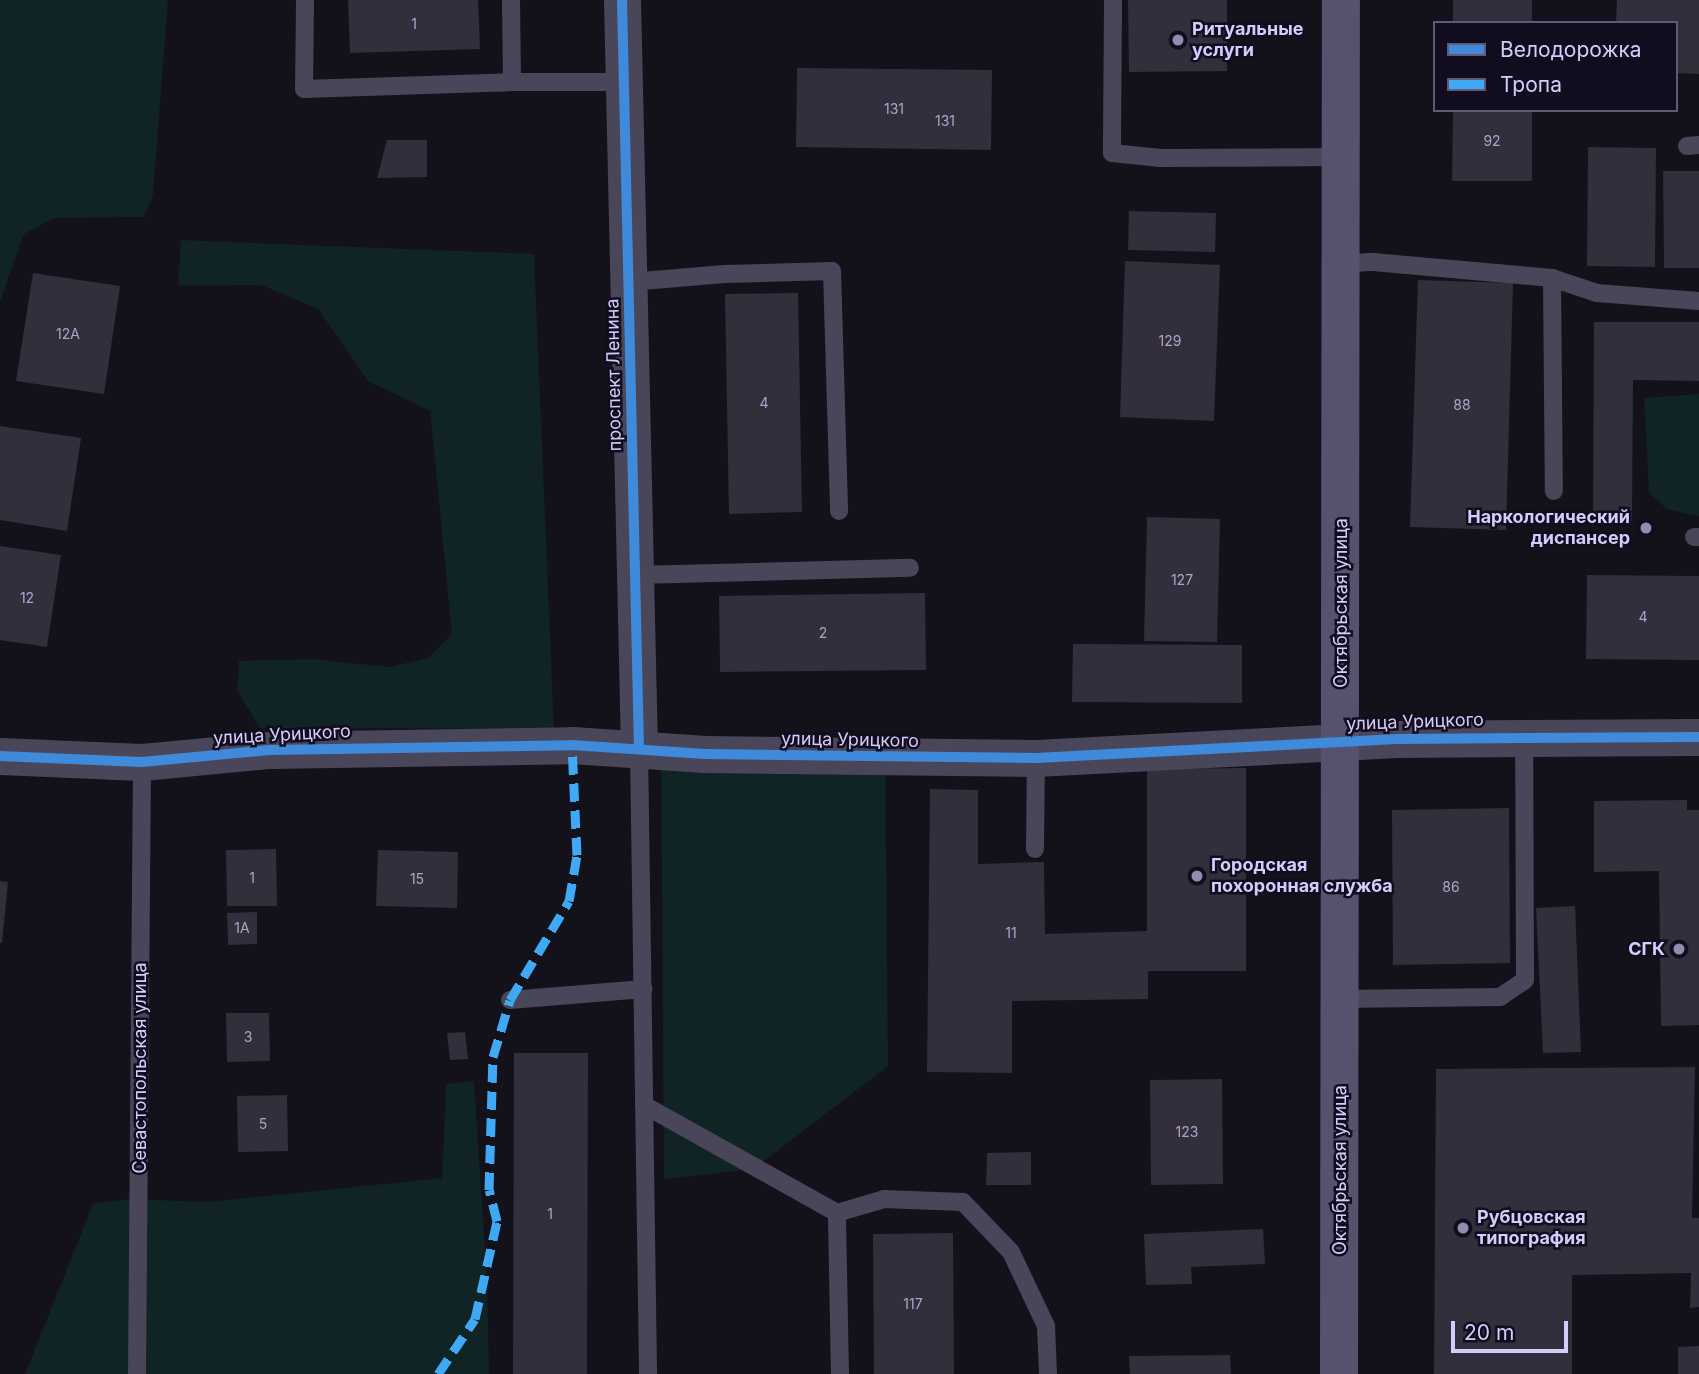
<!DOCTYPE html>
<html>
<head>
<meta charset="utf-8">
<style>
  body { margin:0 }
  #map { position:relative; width:1699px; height:1374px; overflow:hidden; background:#13111a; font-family:Inter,sans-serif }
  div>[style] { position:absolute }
  .green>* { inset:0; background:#102325 }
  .building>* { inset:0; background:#322e3c }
  .service>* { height:18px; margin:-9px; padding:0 9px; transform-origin:9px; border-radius:9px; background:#49465a }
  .minor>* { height:37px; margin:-18.5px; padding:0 18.5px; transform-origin:18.5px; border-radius:18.5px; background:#49465a }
  .secondary>* { height:38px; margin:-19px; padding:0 19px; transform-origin:19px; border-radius:19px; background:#56526d }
  .quiet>* { height:9px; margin-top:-4.5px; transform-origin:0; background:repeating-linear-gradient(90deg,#3fa9f5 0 18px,transparent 0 27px) }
  .cycleway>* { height:10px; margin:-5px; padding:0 5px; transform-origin:5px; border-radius:5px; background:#408adc }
  .dots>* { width:19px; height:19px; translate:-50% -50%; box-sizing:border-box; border:4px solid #110d1e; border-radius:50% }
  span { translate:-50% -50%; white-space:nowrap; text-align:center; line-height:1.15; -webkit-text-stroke:5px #110d1e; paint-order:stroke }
  .number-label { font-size:14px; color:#ada4cc }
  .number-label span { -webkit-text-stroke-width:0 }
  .poi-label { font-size:18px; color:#d6ccfc; font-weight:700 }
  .left { translate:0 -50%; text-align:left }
  .right { translate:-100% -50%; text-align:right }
  .street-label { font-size:18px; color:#d6ccfc }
  .legend { position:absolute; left:1433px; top:21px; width:245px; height:91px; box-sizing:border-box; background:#110d1e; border:2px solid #605977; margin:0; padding:9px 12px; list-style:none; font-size:21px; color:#d6ccfc }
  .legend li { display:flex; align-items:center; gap:14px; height:35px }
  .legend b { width:35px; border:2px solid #605977 }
  .scale { position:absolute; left:1451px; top:1321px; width:117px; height:32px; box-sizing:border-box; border:4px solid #d6ccfc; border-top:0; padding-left:9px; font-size:21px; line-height:24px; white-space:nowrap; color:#d6ccfc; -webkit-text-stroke:5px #110d1e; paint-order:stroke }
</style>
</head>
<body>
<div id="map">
  <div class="green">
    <div style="clip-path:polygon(0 0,168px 0,153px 195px,144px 217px,54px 218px,24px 234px,0 302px)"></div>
    <div style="clip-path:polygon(181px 240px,534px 254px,554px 729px,260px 728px,237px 690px,239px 661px,313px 659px,389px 667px,428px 658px,452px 634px,430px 411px,368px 381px,318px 309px,261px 285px,178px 286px)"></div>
    <div style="clip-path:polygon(1699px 394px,1699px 516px,1668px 510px,1649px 493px,1644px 398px)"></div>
    <div style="clip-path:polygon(661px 749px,885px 751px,888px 1066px,754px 1169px,664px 1179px)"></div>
    <div style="clip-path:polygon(474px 1081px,487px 1278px,489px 1374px,25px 1374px,93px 1204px,130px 1199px,208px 1202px,442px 1178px,446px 1084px)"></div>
  </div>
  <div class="building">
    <div style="clip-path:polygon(348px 0,478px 0,480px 49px,350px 53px)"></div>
    <div style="clip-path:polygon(1128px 0,1227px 0,1227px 71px,1129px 72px)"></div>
    <div style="clip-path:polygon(1453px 0,1532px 0,1532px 23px,1453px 23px)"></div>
    <div style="clip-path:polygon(1617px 0,1699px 0,1699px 74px,1676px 73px,1676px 23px,1616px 23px)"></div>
    <div style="clip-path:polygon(797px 68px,992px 70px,991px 150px,796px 147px)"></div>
    <div style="clip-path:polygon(1453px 110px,1532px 110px,1532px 181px,1452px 181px)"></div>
    <div style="clip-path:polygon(387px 140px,427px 140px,427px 177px,377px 178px)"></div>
    <div style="clip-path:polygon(1588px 147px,1656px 148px,1655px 267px,1587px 266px)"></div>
    <div style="clip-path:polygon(1663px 171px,1699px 171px,1699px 268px,1664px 268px)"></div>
    <div style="clip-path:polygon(1129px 211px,1216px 213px,1215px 252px,1128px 250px)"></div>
    <div style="clip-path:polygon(1125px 261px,1220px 265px,1214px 421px,1120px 417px)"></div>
    <div style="clip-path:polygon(33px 273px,120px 286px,104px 394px,16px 381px)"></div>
    <div style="clip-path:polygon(1418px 280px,1513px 283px,1506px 530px,1410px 527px)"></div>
    <div style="clip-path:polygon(798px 293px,802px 512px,729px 514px,725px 294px)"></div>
    <div style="clip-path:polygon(1594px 322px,1699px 322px,1699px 381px,1633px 380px,1632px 521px,1593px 521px)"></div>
    <div style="clip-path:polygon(0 426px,81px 438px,67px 531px,0 520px)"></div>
    <div style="clip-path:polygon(1147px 517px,1220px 519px,1217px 642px,1144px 641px)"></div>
    <div style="clip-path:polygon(0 546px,61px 555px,47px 647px,0 640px)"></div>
    <div style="clip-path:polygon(1587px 575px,1699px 576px,1699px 660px,1586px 659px)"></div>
    <div style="clip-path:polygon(925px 593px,926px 670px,720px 672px,719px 596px)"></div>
    <div style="clip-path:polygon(1073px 644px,1242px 645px,1242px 703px,1072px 702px)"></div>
    <div style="clip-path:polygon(1246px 768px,1246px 971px,1148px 971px,1148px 999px,1012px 1001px,1012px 1073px,927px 1072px,930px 789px,978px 790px,978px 864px,1044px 862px,1045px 934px,1147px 931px,1147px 769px)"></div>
    <div style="clip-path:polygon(1687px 800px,1687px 810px,1699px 810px,1699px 1025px,1661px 1026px,1659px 871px,1594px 872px,1594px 801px)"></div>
    <div style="clip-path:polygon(1509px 808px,1510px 963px,1393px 965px,1392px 810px)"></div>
    <div style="clip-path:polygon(276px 849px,277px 906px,227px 906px,226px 850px)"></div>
    <div style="clip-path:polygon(378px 850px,458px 852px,457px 908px,376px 906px)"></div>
    <div style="clip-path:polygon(0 881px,8px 882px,2px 943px,0 943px)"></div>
    <div style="clip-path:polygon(1575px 906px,1581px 1052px,1543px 1053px,1536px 908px)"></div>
    <div style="clip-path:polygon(257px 912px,257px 944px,228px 945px,227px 913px)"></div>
    <div style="clip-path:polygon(226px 1013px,269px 1013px,270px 1061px,227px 1062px)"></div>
    <div style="clip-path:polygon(465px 1032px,468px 1059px,450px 1060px,447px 1033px)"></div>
    <div style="clip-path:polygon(514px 1053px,588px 1053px,587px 1374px,513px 1374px)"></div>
    <div style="clip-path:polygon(1695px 1067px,1692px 1218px,1699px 1218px,1699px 1307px,1690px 1308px,1691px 1273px,1572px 1275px,1572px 1374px,1434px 1374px,1436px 1069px)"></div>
    <div style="clip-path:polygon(1222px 1079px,1223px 1184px,1151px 1185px,1150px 1080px)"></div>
    <div style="clip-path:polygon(287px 1095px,288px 1151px,238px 1152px,237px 1096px)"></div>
    <div style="clip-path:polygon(1031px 1152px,1031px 1185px,986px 1185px,987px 1153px)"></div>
    <div style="clip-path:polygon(1263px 1229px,1265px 1264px,1191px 1267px,1192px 1284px,1146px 1285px,1144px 1234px)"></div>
    <div style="clip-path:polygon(953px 1233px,954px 1374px,874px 1374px,873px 1234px)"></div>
    <div style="clip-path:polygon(1699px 1346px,1699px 1374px,1678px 1374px,1678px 1347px)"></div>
    <div style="clip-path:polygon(1230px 1355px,1231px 1374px,1130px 1374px,1129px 1356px)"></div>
  </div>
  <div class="service">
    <div style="left:305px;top:0;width:89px;rotate:90.6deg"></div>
    <div style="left:304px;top:89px;width:208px;rotate:-1.9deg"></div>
    <div style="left:511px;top:0;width:82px;rotate:89.3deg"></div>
    <div style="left:512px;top:82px;width:112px"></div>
    <div style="left:1113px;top:0;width:153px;rotate:90.4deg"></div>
    <div style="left:1112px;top:153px;width:49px;rotate:5.8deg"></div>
    <div style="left:1161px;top:158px;width:180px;rotate:-0.3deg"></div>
    <div style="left:1687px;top:146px;width:12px;rotate:-5deg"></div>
    <div style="left:1341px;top:264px;width:32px;rotate:-4deg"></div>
    <div style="left:1373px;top:262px;width:180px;rotate:5.1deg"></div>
    <div style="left:1552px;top:278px;width:47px;rotate:18.4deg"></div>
    <div style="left:1597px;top:293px;width:102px;rotate:4.5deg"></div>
    <div style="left:1552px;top:278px;width:213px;rotate:89.5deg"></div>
    <div style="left:630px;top:282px;width:95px;rotate:-4.8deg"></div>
    <div style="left:725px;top:274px;width:107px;rotate:-1.6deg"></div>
    <div style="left:832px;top:271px;width:240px;rotate:88.3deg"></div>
    <div style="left:1694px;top:537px;width:5px"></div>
    <div style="left:636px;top:575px;width:274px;rotate:-1.5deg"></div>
    <div style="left:639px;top:749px;width:625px;rotate:89.17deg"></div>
    <div style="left:1035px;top:849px;width:91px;rotate:-89.4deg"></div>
    <div style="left:1340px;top:999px;width:160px;rotate:-0.7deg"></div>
    <div style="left:1500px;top:997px;width:30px;rotate:-34deg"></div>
    <div style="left:1525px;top:980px;width:244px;rotate:-90.2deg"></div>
    <div style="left:510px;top:1000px;width:134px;rotate:-4.7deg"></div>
    <div style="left:644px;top:1105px;width:221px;rotate:29.2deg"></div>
    <div style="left:137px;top:1374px;width:612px;rotate:-89.53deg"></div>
    <div style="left:840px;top:1374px;width:161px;rotate:-91.1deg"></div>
    <div style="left:837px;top:1213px;width:49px;rotate:-16.6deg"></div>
    <div style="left:884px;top:1199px;width:79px;rotate:2.2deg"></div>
    <div style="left:963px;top:1202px;width:69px;rotate:46.2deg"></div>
    <div style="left:1011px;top:1252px;width:82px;rotate:64.7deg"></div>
    <div style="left:1046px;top:1326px;width:48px;rotate:87.6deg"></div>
  </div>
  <div class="minor">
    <div style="left:622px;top:0;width:749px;rotate:88.7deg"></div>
    <div style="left:0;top:756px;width:142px;rotate:2.4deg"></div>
    <div style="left:142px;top:762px;width:128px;rotate:-5.4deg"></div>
    <div style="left:269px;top:750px;width:303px;rotate:-0.9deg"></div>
    <div style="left:572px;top:745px;width:133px;rotate:3.9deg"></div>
    <div style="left:705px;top:754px;width:331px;rotate:0.7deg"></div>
    <div style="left:1036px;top:758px;width:361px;rotate:-3deg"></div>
    <div style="left:1396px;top:739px;width:303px;rotate:-0.4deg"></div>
  </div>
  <div class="secondary">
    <div style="left:1339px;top:1374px;width:1374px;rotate:-89.92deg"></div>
  </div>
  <div class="quiet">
    <div style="left:438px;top:1374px;width:66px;rotate:-56.1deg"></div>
    <div style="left:475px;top:1319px;width:100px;rotate:-77.3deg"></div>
    <div style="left:497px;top:1221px;width:32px;rotate:-104deg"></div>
    <div style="left:489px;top:1190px;width:133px;rotate:-88.3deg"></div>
    <div style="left:493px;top:1057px;width:59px;rotate:-73.4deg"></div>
    <div style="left:510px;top:1000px;width:115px;rotate:-59.2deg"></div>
    <div style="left:569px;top:901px;width:47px;rotate:-80.1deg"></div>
    <div style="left:577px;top:855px;width:110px;rotate:-92.6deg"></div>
  </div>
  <div class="cycleway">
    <div style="left:622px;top:0;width:749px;rotate:88.7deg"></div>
    <div style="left:0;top:756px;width:142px;rotate:2.4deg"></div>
    <div style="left:142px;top:762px;width:128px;rotate:-5.4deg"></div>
    <div style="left:269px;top:750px;width:303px;rotate:-0.9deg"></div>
    <div style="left:572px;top:745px;width:133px;rotate:3.9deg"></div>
    <div style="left:705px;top:754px;width:331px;rotate:0.7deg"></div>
    <div style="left:1036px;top:758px;width:361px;rotate:-3deg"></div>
    <div style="left:1396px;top:739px;width:303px;rotate:-0.4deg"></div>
  </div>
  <div class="dots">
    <div style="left:1178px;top:40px;background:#928bad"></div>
    <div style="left:1646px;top:528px;background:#928bad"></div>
    <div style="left:1197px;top:876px;background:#928bad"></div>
    <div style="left:1679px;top:949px;background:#928bad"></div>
    <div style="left:1463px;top:1228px;background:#928bad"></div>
  </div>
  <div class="number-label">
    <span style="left:414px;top:24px">1</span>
    <span style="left:894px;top:109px">131</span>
    <span style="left:945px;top:121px">131</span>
    <span style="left:1492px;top:141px">92</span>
    <span style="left:68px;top:334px">12А</span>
    <span style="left:1170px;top:341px">129</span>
    <span style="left:764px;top:403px">4</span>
    <span style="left:1462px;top:405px">88</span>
    <span style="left:1182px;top:580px">127</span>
    <span style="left:27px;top:598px">12</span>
    <span style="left:1643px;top:617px">4</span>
    <span style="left:823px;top:633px">2</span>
    <span style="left:252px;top:878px">1</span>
    <span style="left:417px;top:879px">15</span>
    <span style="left:1451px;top:887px">86</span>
    <span style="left:242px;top:928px">1А</span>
    <span style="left:1011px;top:933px">11</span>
    <span style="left:248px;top:1037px">3</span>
    <span style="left:263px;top:1124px">5</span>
    <span style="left:1187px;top:1132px">123</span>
    <span style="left:550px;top:1214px">1</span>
    <span style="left:913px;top:1304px">117</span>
  </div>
  <div class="poi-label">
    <span class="left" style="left:1192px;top:40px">Ритуальные<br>услуги</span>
    <span class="right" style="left:1630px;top:528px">Наркологический<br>диспансер</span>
    <span class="left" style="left:1211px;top:876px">Городская<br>похоронная служба</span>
    <span class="right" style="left:1665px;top:949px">СГК</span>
    <span class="left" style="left:1477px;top:1228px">Рубцовская<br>типография</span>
  </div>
  <div class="street-label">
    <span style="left:614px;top:375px;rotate:-91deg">проспект Ленина</span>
    <span style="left:1341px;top:603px;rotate:-90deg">Октябрьская улица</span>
    <span style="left:1415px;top:722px;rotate:-2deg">улица Урицкого</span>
    <span style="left:282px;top:735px;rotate:-3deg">улица Урицкого</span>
    <span style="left:850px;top:740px;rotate:1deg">улица Урицкого</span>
    <span style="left:140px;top:1068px;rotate:-90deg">Севастопольская улица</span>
    <span style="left:1340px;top:1170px;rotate:-90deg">Октябрьская улица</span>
  </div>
  <ul class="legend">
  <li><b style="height:9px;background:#408adc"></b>Велодорожка</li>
  <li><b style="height:9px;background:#3fa9f5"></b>Тропа</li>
  </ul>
  <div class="scale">20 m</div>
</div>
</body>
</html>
